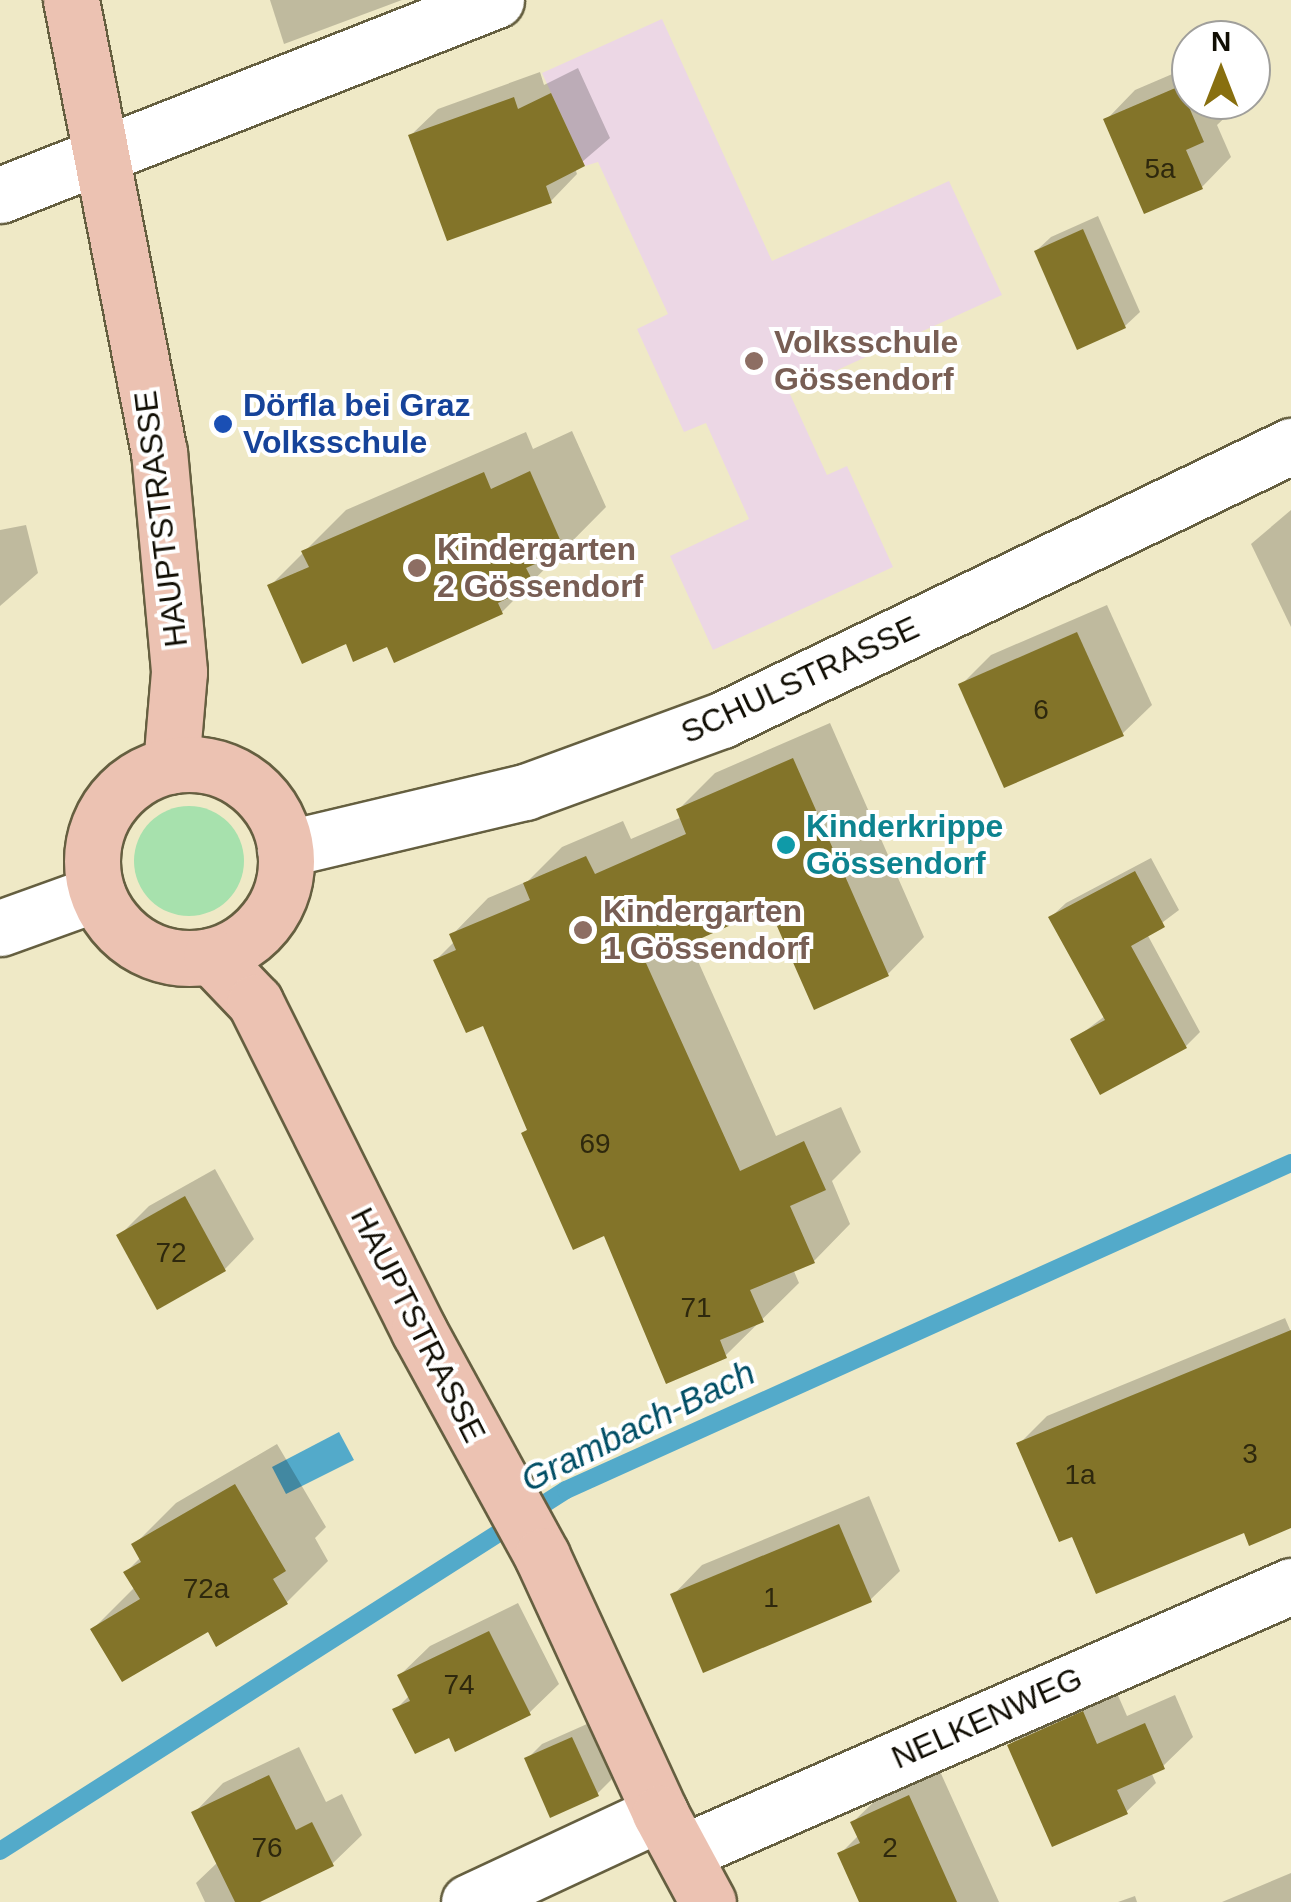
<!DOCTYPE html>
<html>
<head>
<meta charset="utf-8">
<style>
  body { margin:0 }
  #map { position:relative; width:1291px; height:1902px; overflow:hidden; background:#efe9c6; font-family:Arial,sans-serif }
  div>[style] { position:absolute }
  .education>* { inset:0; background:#ecd7e5 }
  .green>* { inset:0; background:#a7e1ad }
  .round { border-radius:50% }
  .water>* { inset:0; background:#53aaca }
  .shadow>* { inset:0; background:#0003 }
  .stream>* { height:18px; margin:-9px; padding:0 9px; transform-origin:9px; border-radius:9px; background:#53aaca }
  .building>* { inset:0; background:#837429 }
  .roads { filter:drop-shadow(2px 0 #655f40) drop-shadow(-2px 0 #655f40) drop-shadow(0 2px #655f40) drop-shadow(0 -2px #655f40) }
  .minor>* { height:55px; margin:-27.5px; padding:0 27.5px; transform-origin:27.5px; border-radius:27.5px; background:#fff }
  .major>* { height:55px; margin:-27.5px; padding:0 27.5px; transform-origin:27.5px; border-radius:27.5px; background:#ecc2b2 }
  .major>.ring { margin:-27.5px; padding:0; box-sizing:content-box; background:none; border:55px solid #ecc2b2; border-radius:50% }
  .dots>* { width:28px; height:28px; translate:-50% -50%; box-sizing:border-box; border:5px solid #fff; border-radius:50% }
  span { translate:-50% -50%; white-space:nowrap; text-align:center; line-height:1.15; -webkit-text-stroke:8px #fff; paint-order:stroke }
  .number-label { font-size:28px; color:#2e280d }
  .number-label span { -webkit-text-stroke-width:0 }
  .education-label { font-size:32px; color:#785e54; font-weight:700 }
  .left { translate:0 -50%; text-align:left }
  .transit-label { font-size:32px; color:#164399; font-weight:700 }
  .street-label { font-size:32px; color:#110e04 }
  .culture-label { font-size:32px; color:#0d838f; font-weight:700 }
  .water-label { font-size:35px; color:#004e65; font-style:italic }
  .north { position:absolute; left:1171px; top:20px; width:100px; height:100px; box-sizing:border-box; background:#fff; border:2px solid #a09f9b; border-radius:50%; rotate:0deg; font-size:28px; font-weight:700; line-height:40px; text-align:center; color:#110e04 }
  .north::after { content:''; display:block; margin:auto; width:35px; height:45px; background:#886f0f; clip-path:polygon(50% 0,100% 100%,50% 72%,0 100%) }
</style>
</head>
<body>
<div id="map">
  <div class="education">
    <div style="clip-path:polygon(662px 19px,772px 261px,949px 181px,1002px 295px,789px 392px,827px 475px,847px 466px,893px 567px,713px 650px,670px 556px,749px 519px,706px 423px,684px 432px,637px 329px,668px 314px,598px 162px,585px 166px,542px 73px)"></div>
  </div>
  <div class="green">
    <div class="round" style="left:134px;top:806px;width:110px;height:110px"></div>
  </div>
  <div class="water">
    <div style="clip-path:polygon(339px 1432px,354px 1460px,286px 1494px,272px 1467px)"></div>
  </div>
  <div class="shadow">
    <div style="clip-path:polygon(270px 0,402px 0,284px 44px)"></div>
    <div style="clip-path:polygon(1191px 66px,1191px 100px,1228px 100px,1233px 110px,1217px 125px,1231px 157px,1202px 187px,1106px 120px,1135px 90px)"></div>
    <div style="clip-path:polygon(578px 68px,610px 138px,575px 168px,577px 174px,551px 201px,411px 135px,438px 109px,540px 72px,544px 85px)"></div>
    <div style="clip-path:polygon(1098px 216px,1140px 312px,1125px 326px,1036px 251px,1051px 237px)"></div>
    <div style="clip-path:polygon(572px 431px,606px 507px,502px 612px,389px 643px,347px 640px,270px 586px,346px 510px,526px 432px,533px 449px)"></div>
    <div style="clip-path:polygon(1291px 510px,1291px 627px,1251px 544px)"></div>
    <div style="clip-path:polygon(26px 525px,38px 573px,0 606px,0 530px)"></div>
    <div style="clip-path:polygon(1107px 605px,1152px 705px,1122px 734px,961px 685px,991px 655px)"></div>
    <div style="clip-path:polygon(830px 723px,924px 937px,888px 974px,770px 905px,689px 941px,776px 1136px,841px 1107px,861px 1152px,832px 1181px,850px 1224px,814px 1261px,793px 1269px,799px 1283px,726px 1355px,606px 1233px,529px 1128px,484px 1023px,436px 960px,455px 941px,452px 935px,488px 898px,528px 881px,562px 847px,623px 821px,631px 839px,682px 817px,679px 809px,715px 773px)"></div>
    <div style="clip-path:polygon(1151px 858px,1179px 910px,1147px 934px,1200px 1032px,1186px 1046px,1073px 1040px,1105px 1016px,1051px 917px,1066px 903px)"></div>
    <div style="clip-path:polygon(215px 1169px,254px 1239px,225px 1269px,119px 1236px,149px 1206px)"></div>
    <div style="clip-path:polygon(1290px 1316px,1285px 1318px,1291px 1332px,1291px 1525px,1073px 1534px,1019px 1444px,1047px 1416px)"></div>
    <div style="clip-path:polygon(277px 1444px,326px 1527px,315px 1538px,328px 1561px,287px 1602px,209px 1628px,93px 1629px,135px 1587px,126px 1572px,141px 1557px,134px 1545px,176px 1503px)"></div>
    <div style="clip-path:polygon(869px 1496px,900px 1571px,870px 1600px,673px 1595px,702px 1565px)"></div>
    <div style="clip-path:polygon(518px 1603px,559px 1684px,529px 1713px,395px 1710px,410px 1695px,400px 1675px,430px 1646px)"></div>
    <div style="clip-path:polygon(1113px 1684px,1127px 1716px,1175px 1695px,1193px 1737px,1163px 1766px,1151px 1772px,1156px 1783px,1126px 1812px,1010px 1745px,1039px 1716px)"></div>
    <div style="clip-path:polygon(587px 1724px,612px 1779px,597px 1794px,527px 1759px,542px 1744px)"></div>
    <div style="clip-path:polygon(299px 1747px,326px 1802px,342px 1794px,362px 1835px,332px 1864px,255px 1902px,205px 1902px,196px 1883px,218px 1862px,194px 1813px,223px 1783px)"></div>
    <div style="clip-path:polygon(938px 1767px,999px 1902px,861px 1902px,840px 1854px,859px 1835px,853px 1822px,883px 1793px)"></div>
    <div style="clip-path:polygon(1291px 1873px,1291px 1902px,1222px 1902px)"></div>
    <div style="clip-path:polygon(1135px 1896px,1137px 1902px,1118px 1902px)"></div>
  </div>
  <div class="stream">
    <div style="left:0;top:1851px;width:671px;rotate:-32.53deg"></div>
    <div style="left:566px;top:1490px;width:795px;rotate:-24.28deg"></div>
  </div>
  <div class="building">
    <div style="clip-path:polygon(1180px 86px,1204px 142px,1186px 150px,1203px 189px,1144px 214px,1103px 119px)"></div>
    <div style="clip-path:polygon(551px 93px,585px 166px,546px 186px,552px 203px,447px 241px,408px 135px,514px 97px,518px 109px)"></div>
    <div style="clip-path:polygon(1083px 229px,1126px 328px,1077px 350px,1034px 251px)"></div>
    <div style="clip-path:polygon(530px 471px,565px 551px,526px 568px,535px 585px,498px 603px,503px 614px,394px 663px,387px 647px,353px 662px,346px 644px,302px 664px,267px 585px,309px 567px,301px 551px,484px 472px,491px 489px)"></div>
    <div style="clip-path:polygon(1077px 632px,1124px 736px,1004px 788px,958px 684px)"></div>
    <div style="clip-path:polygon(793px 758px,889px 976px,814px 1010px,769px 908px,646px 963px,740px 1171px,804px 1141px,826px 1190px,790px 1206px,815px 1263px,750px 1290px,764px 1322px,720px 1340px,727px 1358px,666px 1384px,604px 1236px,573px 1250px,521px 1133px,527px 1130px,483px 1026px,466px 1033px,433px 960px,456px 950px,449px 934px,530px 900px,523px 883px,586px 856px,595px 874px,686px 834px,676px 809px)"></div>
    <div style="clip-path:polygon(1135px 871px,1165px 927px,1131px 946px,1187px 1048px,1100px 1095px,1070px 1039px,1105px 1020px,1048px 917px)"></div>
    <div style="clip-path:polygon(185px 1196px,226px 1271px,157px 1310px,116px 1235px)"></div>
    <div style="clip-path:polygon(1291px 1330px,1291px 1528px,1249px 1546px,1244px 1533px,1096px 1594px,1072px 1537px,1059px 1542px,1016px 1443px)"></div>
    <div style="clip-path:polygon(235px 1484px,286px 1571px,273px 1579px,288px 1604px,216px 1647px,208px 1632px,122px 1682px,90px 1629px,140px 1599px,123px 1572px,141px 1562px,131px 1544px)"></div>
    <div style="clip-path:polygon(839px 1524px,872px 1602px,703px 1673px,670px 1594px)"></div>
    <div style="clip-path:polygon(489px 1631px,531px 1715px,455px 1752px,449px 1738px,415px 1754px,392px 1709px,410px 1701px,397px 1675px)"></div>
    <div style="clip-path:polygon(1083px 1711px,1097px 1744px,1145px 1723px,1165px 1769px,1117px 1790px,1128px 1814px,1052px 1847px,1007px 1745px)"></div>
    <div style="clip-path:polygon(572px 1737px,599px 1796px,550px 1818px,524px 1758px)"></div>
    <div style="clip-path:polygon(269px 1775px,296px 1830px,312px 1822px,334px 1866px,260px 1902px,235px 1902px,191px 1812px)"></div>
    <div style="clip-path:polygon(909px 1795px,957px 1902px,859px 1902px,837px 1853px,860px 1843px,850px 1822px)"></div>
  </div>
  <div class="roads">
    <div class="minor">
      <div style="left:0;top:195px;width:533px;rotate:-21.46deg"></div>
      <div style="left:285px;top:849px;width:247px;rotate:-13.4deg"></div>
      <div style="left:525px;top:792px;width:210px;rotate:-20.1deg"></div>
      <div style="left:722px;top:720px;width:632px;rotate:-25.71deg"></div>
      <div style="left:0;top:928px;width:103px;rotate:-19.8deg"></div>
      <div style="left:684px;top:1852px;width:663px;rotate:-23.66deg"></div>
      <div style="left:469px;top:1902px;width:211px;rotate:-25deg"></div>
    </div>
    <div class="major">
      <div style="left:71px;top:0;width:460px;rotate:79deg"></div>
      <div style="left:159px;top:451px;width:222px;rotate:84.8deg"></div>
      <div style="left:179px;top:672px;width:94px;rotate:94.9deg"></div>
      <div class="ring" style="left:92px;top:764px;width:139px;height:139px"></div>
      <div style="left:211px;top:956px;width:64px;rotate:46.3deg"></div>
      <div style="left:255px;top:1002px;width:368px;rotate:63.5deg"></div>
      <div style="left:419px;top:1331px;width:256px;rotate:61.3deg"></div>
      <div style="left:542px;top:1556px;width:283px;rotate:65.3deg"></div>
      <div style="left:660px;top:1813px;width:101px;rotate:61.7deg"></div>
    </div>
  </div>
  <div class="dots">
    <div style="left:754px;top:361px;background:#8d6e63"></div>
    <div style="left:223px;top:424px;background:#1a4fb4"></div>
    <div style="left:417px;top:568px;background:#8d6e63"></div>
    <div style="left:786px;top:845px;background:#0f9aa8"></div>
    <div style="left:583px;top:930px;background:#8d6e63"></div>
  </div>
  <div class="number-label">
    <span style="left:1160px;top:169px">5a</span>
    <span style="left:1041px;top:710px">6</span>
    <span style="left:595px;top:1144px">69</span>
    <span style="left:171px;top:1253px">72</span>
    <span style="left:696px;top:1308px">71</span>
    <span style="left:1250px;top:1454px">3</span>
    <span style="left:1080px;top:1475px">1a</span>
    <span style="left:206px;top:1589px">72a</span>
    <span style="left:771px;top:1598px">1</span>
    <span style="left:459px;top:1685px">74</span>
    <span style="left:267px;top:1848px">76</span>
    <span style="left:890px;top:1848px">2</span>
  </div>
  <div class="education-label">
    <span class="left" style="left:774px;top:361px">Volksschule<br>Gössendorf</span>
    <span class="left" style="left:437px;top:568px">Kindergarten<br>2 Gössendorf</span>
    <span class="left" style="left:603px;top:930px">Kindergarten<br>1 Gössendorf</span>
  </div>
  <div class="transit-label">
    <span class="left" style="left:243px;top:424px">Dörfla bei Graz<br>Volksschule</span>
  </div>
  <div class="street-label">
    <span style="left:161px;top:519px;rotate:-97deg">HAUPTSTRASSE</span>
    <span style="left:800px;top:680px;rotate:-25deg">SCHULSTRASSE</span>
    <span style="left:418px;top:1325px;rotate:63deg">HAUPTSTRASSE</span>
    <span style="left:987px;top:1718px;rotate:-24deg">NELKENWEG</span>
  </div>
  <div class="culture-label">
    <span class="left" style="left:806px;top:845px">Kinderkrippe<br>Gössendorf</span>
  </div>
  <div class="water-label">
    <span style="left:638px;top:1426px;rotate:-26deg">Grambach-Bach</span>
  </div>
  <div class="north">N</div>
</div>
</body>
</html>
